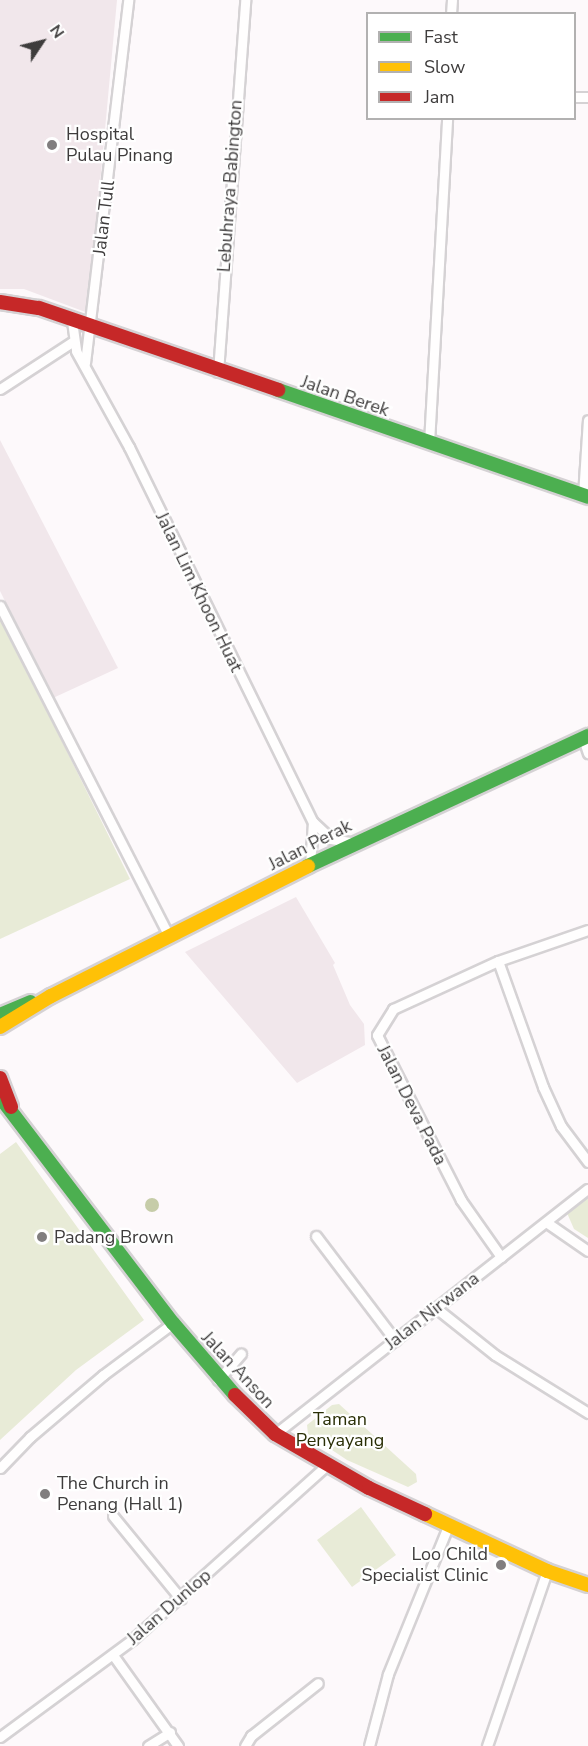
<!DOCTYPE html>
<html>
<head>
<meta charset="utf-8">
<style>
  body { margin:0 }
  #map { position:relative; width:588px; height:1746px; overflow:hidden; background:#fdf9fb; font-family:"Nunito Sans",sans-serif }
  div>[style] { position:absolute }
  .built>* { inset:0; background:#f1e7eb }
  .green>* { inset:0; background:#e8ebd7 }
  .water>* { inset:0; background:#c6cca8 }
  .round { border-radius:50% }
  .roads { filter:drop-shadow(2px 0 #d5d2d4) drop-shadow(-2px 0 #d5d2d4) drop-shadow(0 2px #d5d2d4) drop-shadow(0 -2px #d5d2d4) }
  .street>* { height:9px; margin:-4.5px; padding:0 4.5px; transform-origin:4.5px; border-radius:4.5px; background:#fffefe }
  .fast>* { height:14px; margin:-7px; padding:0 7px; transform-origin:7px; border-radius:7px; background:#4caf50 }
  .slow>* { height:14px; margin:-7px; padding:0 7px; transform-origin:7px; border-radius:7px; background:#ffc107 }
  .jam>* { height:14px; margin:-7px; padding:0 7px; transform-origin:7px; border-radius:7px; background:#c62828 }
  .dots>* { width:16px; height:16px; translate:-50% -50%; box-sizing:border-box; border:3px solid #fff; border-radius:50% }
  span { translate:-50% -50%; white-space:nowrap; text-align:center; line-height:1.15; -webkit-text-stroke:4.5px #fff; paint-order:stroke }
  .poi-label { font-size:18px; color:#3e3c3c }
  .left { translate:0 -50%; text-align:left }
  .right { translate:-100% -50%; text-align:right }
  .street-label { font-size:18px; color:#3e3c3c }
  .park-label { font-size:18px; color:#292e05 }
  .legend { position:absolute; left:366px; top:12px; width:210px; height:108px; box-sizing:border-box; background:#fff; border:2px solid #b2b1b1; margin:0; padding:8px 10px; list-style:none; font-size:18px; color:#3e3c3c }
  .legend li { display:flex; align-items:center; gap:12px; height:30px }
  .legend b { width:30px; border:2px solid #b2b1b1 }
  .north { position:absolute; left:12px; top:12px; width:60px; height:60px; -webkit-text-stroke:4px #fff; paint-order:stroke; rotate:55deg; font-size:16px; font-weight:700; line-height:24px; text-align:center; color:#3e3c3c }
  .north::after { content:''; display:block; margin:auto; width:21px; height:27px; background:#3e3c3c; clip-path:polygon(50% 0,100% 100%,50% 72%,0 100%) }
</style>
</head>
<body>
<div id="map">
  <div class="built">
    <div style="clip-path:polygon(0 0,117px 0,88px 313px,24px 289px,0 289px)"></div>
    <div style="clip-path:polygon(0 440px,118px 668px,53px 698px,0 591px)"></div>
    <div style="clip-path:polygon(296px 897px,335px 963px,333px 965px,350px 1005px,364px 1024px,365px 1045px,297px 1083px,185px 952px)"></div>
  </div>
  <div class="green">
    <div style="clip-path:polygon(0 616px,130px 879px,0 939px)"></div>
    <div style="clip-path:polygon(16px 1142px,144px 1320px,76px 1370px,0 1440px,0 1154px)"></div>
    <div style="clip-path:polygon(588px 1193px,588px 1238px,574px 1229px,567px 1213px)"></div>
    <div style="clip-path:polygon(339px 1404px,416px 1474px,417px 1482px,408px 1487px,347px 1460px,308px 1434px,307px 1425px,332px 1405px)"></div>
    <div style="clip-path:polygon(361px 1507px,396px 1555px,352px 1587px,317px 1540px)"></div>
  </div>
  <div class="water">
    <div class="round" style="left:145px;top:1198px;width:14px;height:14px"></div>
  </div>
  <div class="roads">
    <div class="street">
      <div style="left:451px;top:14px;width:14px;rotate:-86deg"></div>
      <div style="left:574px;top:97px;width:14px"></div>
      <div style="left:72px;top:321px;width:30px;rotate:82deg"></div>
      <div style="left:76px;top:351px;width:110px;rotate:61.1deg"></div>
      <div style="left:129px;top:447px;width:418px;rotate:63.9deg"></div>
      <div style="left:313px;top:822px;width:25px;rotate:43deg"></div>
      <div style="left:331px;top:839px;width:19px;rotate:9deg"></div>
      <div style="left:85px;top:363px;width:366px;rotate:-83.2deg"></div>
      <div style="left:218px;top:372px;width:373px;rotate:-85.8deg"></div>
      <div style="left:0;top:389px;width:86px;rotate:-33.1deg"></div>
      <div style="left:429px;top:443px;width:325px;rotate:-86.8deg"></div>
      <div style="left:583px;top:495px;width:75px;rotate:-86.2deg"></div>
      <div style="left:0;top:606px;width:371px;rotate:62.9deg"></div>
      <div style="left:583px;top:738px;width:16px;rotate:72deg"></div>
      <div style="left:310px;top:865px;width:43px;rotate:-86deg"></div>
      <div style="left:498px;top:961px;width:134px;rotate:70.3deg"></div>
      <div style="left:543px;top:1087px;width:43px;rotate:65.2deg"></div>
      <div style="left:561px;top:1126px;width:45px;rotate:53.1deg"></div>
      <div style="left:546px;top:1222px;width:51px;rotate:34.6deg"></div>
      <div style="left:316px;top:1236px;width:131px;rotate:52.8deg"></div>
      <div style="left:501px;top:1257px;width:70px;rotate:-125.1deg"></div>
      <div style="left:461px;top:1200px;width:185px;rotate:-117deg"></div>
      <div style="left:377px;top:1035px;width:31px;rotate:-58deg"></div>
      <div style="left:393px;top:1009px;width:115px;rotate:-24.6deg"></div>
      <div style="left:498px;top:961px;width:95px;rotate:-19deg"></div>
      <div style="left:436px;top:1308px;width:75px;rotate:38.5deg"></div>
      <div style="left:495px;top:1355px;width:110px;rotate:31.9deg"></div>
      <div style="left:218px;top:1380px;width:35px;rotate:-49deg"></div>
      <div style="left:275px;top:1434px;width:397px;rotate:-38.1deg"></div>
      <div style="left:0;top:1468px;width:43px;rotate:-45.9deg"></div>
      <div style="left:30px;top:1437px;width:96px;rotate:-40.3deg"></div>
      <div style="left:103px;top:1375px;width:87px;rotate:-36.6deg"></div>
      <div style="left:113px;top:1516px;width:107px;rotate:50.7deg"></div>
      <div style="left:113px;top:1655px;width:112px;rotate:54.5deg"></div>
      <div style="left:0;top:1737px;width:165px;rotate:-36.4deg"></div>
      <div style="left:133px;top:1639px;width:262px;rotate:-41.9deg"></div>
      <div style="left:148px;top:1746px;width:26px;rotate:-32deg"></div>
      <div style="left:245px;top:1746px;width:12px;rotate:-59deg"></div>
      <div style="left:251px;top:1736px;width:85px;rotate:-38.3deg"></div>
      <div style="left:369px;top:1746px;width:74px;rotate:-75.2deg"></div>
      <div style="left:388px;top:1674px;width:160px;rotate:-67.9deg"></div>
      <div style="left:487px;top:1746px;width:185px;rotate:-71.1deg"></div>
    </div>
    <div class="fast">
      <div style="left:278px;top:390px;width:328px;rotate:19deg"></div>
      <div style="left:308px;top:866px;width:309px;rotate:-24.9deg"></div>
      <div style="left:0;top:1015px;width:33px;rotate:-23deg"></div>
      <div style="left:0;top:1097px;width:285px;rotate:52.6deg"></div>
      <div style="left:173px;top:1323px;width:95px;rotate:49.3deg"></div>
    </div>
    <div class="slow">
      <div style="left:0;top:1027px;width:60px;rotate:-31.3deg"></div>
      <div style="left:51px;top:996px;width:288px;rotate:-26.8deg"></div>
      <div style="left:425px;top:1514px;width:135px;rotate:25deg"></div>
      <div style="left:547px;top:1571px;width:43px;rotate:18.9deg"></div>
    </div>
    <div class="jam">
      <div style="left:0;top:302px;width:39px;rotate:9deg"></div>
      <div style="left:39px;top:308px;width:253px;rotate:18.9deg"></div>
      <div style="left:0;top:1078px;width:31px;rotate:69deg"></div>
      <div style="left:235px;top:1395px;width:56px;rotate:44.3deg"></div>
      <div style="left:275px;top:1434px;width:108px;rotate:29.9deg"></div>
      <div style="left:369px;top:1488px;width:62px;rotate:24.9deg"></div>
    </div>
  </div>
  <div class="dots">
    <div style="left:52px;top:145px;background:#817e7f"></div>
    <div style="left:42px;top:1237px;background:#817e7f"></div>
    <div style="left:45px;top:1494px;background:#817e7f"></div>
    <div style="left:501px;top:1565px;background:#817e7f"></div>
  </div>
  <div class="poi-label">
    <span class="left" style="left:66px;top:145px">Hospital<br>Pulau Pinang</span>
    <span class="left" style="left:54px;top:1237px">Padang Brown</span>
    <span class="left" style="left:57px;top:1494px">The Church in<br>Penang (Hall 1)</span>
    <span class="right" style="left:488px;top:1565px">Loo Child<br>Specialist Clinic</span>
  </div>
  <div class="street-label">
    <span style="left:230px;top:186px;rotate:-86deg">Lebuhraya Babington</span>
    <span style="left:104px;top:218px;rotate:-83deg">Jalan Tull</span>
    <span style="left:345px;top:396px;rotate:19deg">Jalan Berek</span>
    <span style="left:199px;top:592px;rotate:64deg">Jalan Lim Khoon Huat</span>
    <span style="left:310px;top:845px;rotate:-27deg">Jalan Perak</span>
    <span style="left:412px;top:1105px;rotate:63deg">Jalan Deva Pada</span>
    <span style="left:432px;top:1311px;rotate:-38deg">Jalan Nirwana</span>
    <span style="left:238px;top:1370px;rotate:47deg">Jalan Anson</span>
    <span style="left:169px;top:1607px;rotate:-41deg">Jalan Dunlop</span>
  </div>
  <div class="park-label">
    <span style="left:340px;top:1430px">Taman<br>Penyayang</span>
  </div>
  <ul class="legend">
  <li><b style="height:8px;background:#4caf50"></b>Fast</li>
  <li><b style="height:8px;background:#ffc107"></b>Slow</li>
  <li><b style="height:8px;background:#c62828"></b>Jam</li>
  </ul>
  <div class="north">N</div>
</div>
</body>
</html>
